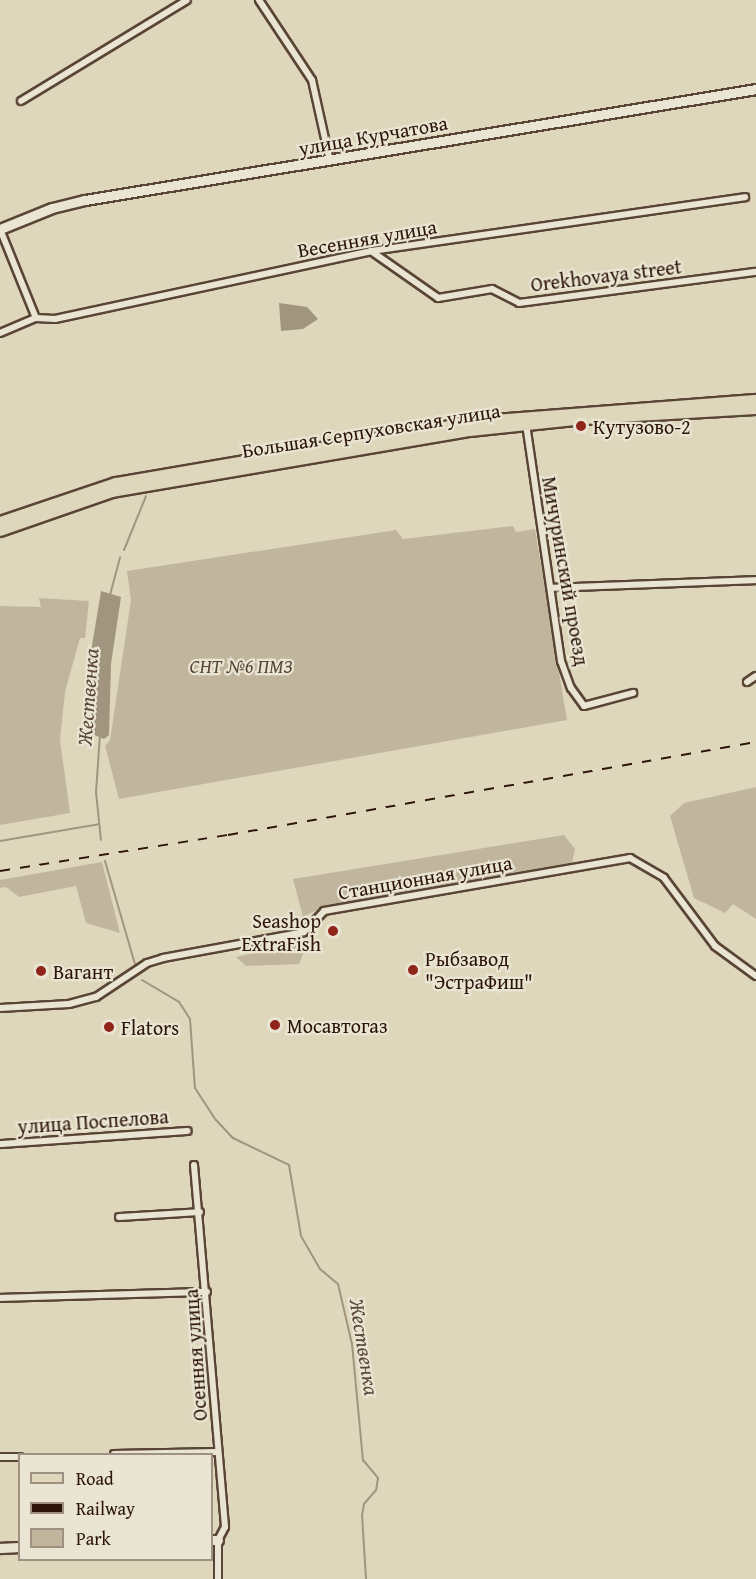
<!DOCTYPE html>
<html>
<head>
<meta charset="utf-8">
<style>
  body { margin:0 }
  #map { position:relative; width:756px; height:1579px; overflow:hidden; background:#dfd7bc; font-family:"Gentium Book Plus",serif }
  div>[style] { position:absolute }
  .green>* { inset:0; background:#c1b69d }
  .water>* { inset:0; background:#a2957f }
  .stream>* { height:2px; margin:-1px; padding:0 1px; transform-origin:1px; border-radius:1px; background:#a2957f }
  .roads { filter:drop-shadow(2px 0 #594535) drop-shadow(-2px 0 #594535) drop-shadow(0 2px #594535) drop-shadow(0 -2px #594535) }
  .street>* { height:6px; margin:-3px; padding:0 3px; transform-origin:3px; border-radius:3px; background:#eae5d3 }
  .secondary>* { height:9px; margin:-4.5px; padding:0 4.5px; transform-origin:4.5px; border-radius:4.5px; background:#eae5d3 }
  .primary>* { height:10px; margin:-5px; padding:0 5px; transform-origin:5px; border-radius:5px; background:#dfd7bc }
  .rail>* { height:2px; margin-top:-1px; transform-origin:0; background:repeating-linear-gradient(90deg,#2c1408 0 10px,transparent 0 20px) }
  .dots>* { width:16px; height:16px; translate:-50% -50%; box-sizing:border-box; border:3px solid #eae5d3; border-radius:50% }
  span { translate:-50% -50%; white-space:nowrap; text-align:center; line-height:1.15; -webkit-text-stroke:4.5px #eae5d3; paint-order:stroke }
  .street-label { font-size:20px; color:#2c1408 }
  .poi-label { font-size:20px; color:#2c1408 }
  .left { translate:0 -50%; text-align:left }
  .right { translate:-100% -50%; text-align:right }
  .park-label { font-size:20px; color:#594535; font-style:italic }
  .water-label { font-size:21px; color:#5b4838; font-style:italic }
  .legend { position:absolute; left:18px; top:1453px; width:195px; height:108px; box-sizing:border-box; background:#eae5d3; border:2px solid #9e9182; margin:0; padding:8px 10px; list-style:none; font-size:18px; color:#2c1408 }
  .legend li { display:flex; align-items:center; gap:12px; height:30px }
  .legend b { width:30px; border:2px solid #9e9182 }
</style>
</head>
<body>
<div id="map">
  <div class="green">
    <div style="clip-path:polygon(513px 526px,516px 532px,535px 529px,567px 720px,119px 799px,105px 746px,110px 740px,131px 600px,127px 571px,396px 530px,403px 539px)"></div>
    <div style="clip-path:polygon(39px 598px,89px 601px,85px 638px,80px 638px,65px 692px,60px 740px,70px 813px,0 825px,0 606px,41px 607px)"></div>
    <div style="clip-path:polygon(756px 787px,756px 919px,733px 904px,725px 913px,694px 898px,670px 816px,684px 803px)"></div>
    <div style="clip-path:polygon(564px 835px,575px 849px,572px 863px,379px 896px,321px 908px,303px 917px,293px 879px)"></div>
    <div style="clip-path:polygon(102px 862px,120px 933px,86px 923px,76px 886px,19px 897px,6px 887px,0 888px,0 880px)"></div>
    <div style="clip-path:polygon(303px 941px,304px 952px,299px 964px,246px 966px,236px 957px)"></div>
  </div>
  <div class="water">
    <div style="clip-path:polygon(279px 303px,307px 307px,318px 319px,303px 329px,281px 331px)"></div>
    <div style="clip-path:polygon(101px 591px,121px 597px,111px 664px,109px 735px,104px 739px,92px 734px,89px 719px,93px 685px,89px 664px)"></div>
  </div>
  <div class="stream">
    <div style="left:124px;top:550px;width:58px;rotate:-67.8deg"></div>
    <div style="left:110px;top:595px;width:39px;rotate:-75deg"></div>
    <div style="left:100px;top:735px;width:57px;rotate:94deg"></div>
    <div style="left:96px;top:792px;width:48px;rotate:84.1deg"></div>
    <div style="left:0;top:841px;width:100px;rotate:-9.7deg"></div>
    <div style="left:105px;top:861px;width:107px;rotate:73.8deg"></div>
    <div style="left:142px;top:980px;width:43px;rotate:30.7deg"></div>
    <div style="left:179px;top:1002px;width:20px;rotate:57deg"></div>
    <div style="left:190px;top:1019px;width:69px;rotate:85.9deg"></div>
    <div style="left:195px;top:1088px;width:38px;rotate:57deg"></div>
    <div style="left:216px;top:1120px;width:25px;rotate:47deg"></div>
    <div style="left:233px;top:1138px;width:62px;rotate:25.7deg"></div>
    <div style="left:289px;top:1165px;width:72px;rotate:80.4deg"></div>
    <div style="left:301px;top:1236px;width:38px;rotate:60deg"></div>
    <div style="left:320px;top:1269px;width:23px;rotate:40deg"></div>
    <div style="left:338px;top:1284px;width:62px;rotate:76.9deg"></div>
    <div style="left:352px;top:1344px;width:117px;rotate:84.6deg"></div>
    <div style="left:363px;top:1460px;width:23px;rotate:50deg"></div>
    <div style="left:378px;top:1478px;width:12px;rotate:99deg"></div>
    <div style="left:376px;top:1490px;width:18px;rotate:131deg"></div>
    <div style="left:364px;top:1504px;width:11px;rotate:100deg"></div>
    <div style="left:362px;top:1515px;width:64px;rotate:86.4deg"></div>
  </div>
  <div class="roads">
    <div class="street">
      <div style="left:259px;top:0;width:96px;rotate:56.5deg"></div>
      <div style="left:312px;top:80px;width:83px;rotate:77.5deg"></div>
      <div style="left:21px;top:101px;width:194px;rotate:-31.3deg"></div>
      <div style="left:0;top:229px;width:96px;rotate:68deg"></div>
      <div style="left:371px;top:251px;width:82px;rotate:35deg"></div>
      <div style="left:438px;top:298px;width:55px;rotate:-9.5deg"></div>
      <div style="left:492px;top:289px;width:30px;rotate:27deg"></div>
      <div style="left:519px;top:303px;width:239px;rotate:-7.5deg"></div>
      <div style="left:0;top:333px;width:39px;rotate:-23deg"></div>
      <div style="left:36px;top:318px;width:19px;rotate:3deg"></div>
      <div style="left:55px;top:319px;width:323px;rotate:-12.1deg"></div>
      <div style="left:371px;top:251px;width:378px;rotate:-8.2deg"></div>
      <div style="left:526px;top:424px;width:240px;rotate:81.6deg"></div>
      <div style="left:561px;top:661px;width:29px;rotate:70deg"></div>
      <div style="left:571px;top:688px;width:22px;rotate:54deg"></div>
      <div style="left:584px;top:706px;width:51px;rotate:-14.9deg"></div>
      <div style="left:551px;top:588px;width:205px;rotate:-2.2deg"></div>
      <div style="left:747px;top:682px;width:11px;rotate:-34deg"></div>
      <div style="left:0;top:1008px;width:69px;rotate:-3.3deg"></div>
      <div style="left:69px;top:1004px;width:28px;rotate:-15deg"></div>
      <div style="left:96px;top:997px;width:61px;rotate:-33.7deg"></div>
      <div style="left:147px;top:963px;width:17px;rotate:-17deg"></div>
      <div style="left:163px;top:958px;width:143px;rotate:-10.4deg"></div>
      <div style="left:304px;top:932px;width:29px;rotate:-46deg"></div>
      <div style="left:324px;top:911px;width:311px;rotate:-9.8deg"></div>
      <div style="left:630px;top:858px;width:39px;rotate:30deg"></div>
      <div style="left:664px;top:878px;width:85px;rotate:53.1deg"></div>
      <div style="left:715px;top:946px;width:51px;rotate:36.2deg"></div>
      <div style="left:0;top:1144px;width:188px;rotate:-4deg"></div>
      <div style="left:194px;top:1165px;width:363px;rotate:85.1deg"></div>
      <div style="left:225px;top:1527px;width:15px;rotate:118deg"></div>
      <div style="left:218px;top:1540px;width:39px;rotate:90deg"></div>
      <div style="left:119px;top:1217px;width:81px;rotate:-3.5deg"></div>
      <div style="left:0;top:1298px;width:207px;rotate:-1.7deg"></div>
      <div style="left:114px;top:1454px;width:104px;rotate:-1.1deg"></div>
      <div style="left:0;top:1457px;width:20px"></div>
    </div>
    <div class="secondary">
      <div style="left:0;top:229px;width:56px;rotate:-22deg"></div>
      <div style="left:52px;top:208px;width:34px;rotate:-14deg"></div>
      <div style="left:85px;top:200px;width:680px;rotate:-9.39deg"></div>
      <div style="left:212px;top:1540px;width:6px"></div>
      <div style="left:0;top:1548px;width:20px;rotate:-3deg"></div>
    </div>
    <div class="primary">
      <div style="left:0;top:522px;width:122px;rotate:-18.6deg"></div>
      <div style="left:116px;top:483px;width:369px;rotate:-9.7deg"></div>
      <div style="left:480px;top:421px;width:277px;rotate:-4.4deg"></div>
      <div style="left:0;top:531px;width:119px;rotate:-19.2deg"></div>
      <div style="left:112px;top:492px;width:363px;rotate:-9.7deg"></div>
      <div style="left:470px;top:431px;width:115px;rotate:-6deg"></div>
      <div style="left:584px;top:419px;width:172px;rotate:-3.3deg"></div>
    </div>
  </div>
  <div class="rail">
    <div style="left:0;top:871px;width:231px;rotate:-9deg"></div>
    <div style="left:228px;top:835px;width:536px;rotate:-9.99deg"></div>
  </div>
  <div class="dots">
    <div style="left:581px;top:426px;background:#8f2418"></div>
    <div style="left:333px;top:931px;background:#8f2418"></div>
    <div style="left:413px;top:970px;background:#8f2418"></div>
    <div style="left:41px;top:971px;background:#8f2418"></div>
    <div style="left:275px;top:1025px;background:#8f2418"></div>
    <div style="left:109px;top:1027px;background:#8f2418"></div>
  </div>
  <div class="street-label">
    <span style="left:373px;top:135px;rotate:-10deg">улица Курчатова</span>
    <span style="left:367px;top:238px;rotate:-10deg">Весенняя улица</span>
    <span style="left:606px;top:275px;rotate:-7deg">Orekhovaya street</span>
    <span style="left:371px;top:430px;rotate:-9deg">Большая Серпуховская улица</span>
    <span style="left:566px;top:571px;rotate:80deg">Мичуринский проезд</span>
    <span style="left:425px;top:877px;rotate:-10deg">Станционная улица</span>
    <span style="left:93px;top:1121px;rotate:-4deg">улица Поспелова</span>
    <span style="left:195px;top:1355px;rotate:-94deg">Осенняя улица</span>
  </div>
  <div class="poi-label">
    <span class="left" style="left:593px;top:426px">Кутузово-2</span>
    <span class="right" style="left:321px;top:932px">Seashop<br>ExtraFish</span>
    <span class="left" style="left:425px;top:970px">Рыбзавод<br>"ЭстраФиш"</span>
    <span class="left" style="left:53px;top:971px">Вагант</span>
    <span class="left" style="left:287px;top:1025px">Мосавтогаз</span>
    <span class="left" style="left:121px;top:1027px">Flators</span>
  </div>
  <div class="park-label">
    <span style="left:241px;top:665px">СНТ №6 ПМЗ</span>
  </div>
  <div class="water-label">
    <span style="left:88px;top:697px;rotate:-86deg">Жественка</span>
    <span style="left:364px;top:1347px;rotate:81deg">Жественка</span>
  </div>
  <ul class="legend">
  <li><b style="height:8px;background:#dfd7bc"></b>Road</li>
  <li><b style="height:8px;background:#2c1408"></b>Railway</li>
  <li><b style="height:16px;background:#c1b69d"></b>Park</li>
  </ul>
</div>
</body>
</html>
